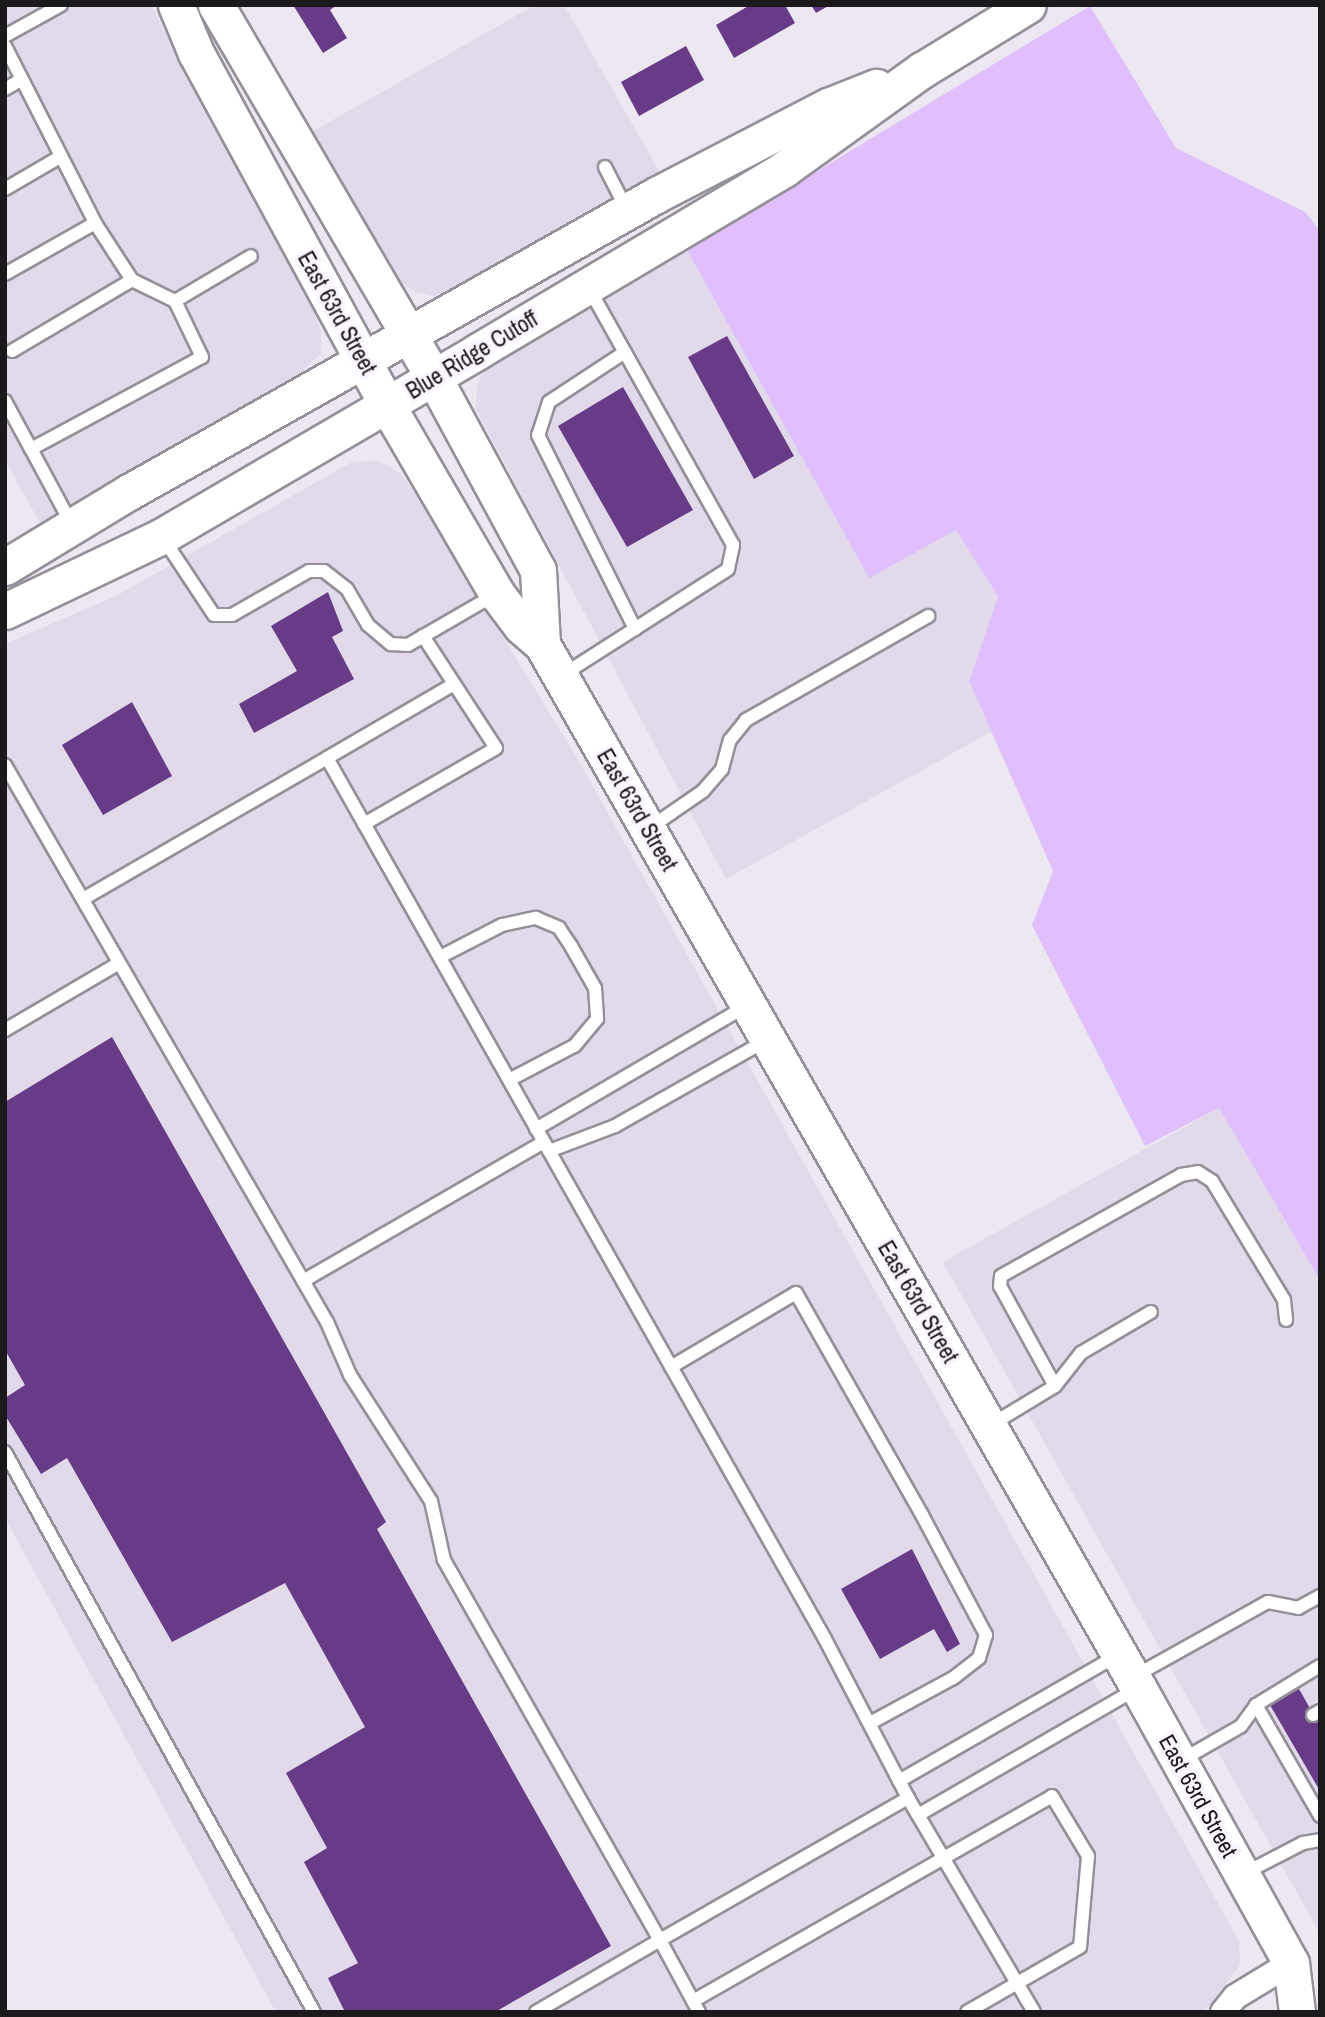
<!DOCTYPE html>
<html>
<head>
<meta charset="utf-8">
<style>
  body { margin:0 }
  #map { position:relative; width:1325px; height:2017px; overflow:hidden; background:#ece7f1; font-family:"Archivo Narrow",sans-serif }
  div>[style] { position:absolute }
  .built>* { inset:0; background:#e2d9ea }
  .green>* { inset:0; background:#e1bffd }
  .building>* { inset:0; background:#673b86 }
  .roads { filter:drop-shadow(2px 0 #948f98) drop-shadow(-2px 0 #948f98) drop-shadow(0 2px #948f98) drop-shadow(0 -2px #948f98) }
  .service>* { height:12px; margin:-6px; padding:0 6px; transform-origin:6px; border-radius:6px; background:#fff }
  .minor>* { height:24px; margin:-12px; padding:0 12px; transform-origin:12px; border-radius:12px; background:#fff }
  .secondary>* { height:35px; margin:-17.5px; padding:0 17.5px; transform-origin:17.5px; border-radius:17.5px; background:#fff }
  span { translate:-50% -50%; white-space:nowrap; text-align:center; line-height:1.15; -webkit-text-stroke:7px #faf4fe; paint-order:stroke }
  .street-label { font-size:23px; color:#1b191c }
  .frame { position:absolute; inset:0; border:7px solid #1b191c; pointer-events:none }
</style>
</head>
<body>
<div id="map">
  <div class="built">
    <div style="clip-path:polygon(5px 5px,151px 5px,309px 299px,321px 332px,321px 353px,300px 373px,40px 523px,5px 460px)"></div>
    <div style="clip-path:polygon(535px 5px,564px 5px,662px 176px,460px 288px,434px 296px,415px 292px,399px 281px,310px 133px)"></div>
    <div style="clip-path:polygon(687px 250px,869px 577px,956px 530px,998px 598px,969px 680px,991px 732px,726px 879px,476px 409px,477px 387px,486px 365px)"></div>
    <div style="clip-path:polygon(379px 461px,401px 474px,419px 498px,581px 765px,1239px 1941px,1240px 1965px,1204px 2012px,276px 2012px,5px 1518px,5px 644px,118px 595px,352px 462px)"></div>
    <div style="clip-path:polygon(1219px 1108px,1320px 1280px,1319px 1932px,943px 1262px)"></div>
  </div>
  <div class="green">
    <div style="clip-path:polygon(1090px 6px,1176px 148px,1305px 212px,1320px 231px,1320px 1280px,1219px 1108px,1145px 1146px,1032px 925px,1053px 871px,969px 681px,998px 597px,956px 530px,869px 578px,687px 250px)"></div>
  </div>
  <div class="building">
    <div style="clip-path:polygon(293px 5px,337px 5px,330px 10px,347px 38px,323px 53px)"></div>
    <div style="clip-path:polygon(750px 5px,785px 5px,795px 23px,734px 58px,716px 25px)"></div>
    <div style="clip-path:polygon(811px 5px,830px 5px,816px 13px)"></div>
    <div style="clip-path:polygon(686px 46px,704px 80px,639px 116px,621px 82px)"></div>
    <div style="clip-path:polygon(727px 336px,794px 456px,754px 479px,688px 357px)"></div>
    <div style="clip-path:polygon(623px 387px,693px 510px,627px 547px,558px 426px)"></div>
    <div style="clip-path:polygon(328px 592px,343px 631px,332px 637px,354px 679px,254px 733px,239px 704px,297px 671px,271px 626px)"></div>
    <div style="clip-path:polygon(132px 702px,172px 776px,103px 815px,62px 745px)"></div>
    <div style="clip-path:polygon(112px 1037px,386px 1522px,377px 1529px,611px 1946px,495px 2012px,345px 2012px,328px 1978px,358px 1963px,304px 1862px,327px 1848px,286px 1773px,365px 1727px,285px 1583px,172px 1642px,67px 1458px,41px 1474px,5px 1415px,5px 1398px,25px 1385px,5px 1350px,5px 1102px)"></div>
    <div style="clip-path:polygon(912px 1549px,960px 1644px,947px 1652px,934px 1629px,880px 1659px,841px 1589px)"></div>
    <div style="clip-path:polygon(1299px 1689px,1320px 1726px,1320px 1791px,1270px 1705px)"></div>
  </div>
  <div class="roads">
    <div class="service">
      <div style="left:5px;top:36px;width:64px;rotate:-29deg"></div>
      <div style="left:5px;top:46px;width:199px;rotate:63deg"></div>
      <div style="left:95px;top:223px;width:68px;rotate:57deg"></div>
      <div style="left:132px;top:280px;width:48px;rotate:26deg"></div>
      <div style="left:5px;top:89px;width:16px;rotate:-30deg"></div>
      <div style="left:605px;top:167px;width:46px;rotate:62.9deg"></div>
      <div style="left:5px;top:189px;width:64px;rotate:-30.2deg"></div>
      <div style="left:5px;top:274px;width:103px;rotate:-29.5deg"></div>
      <div style="left:12px;top:351px;width:139px;rotate:-30.6deg"></div>
      <div style="left:625px;top:352px;width:91px;rotate:146.7deg"></div>
      <div style="left:549px;top:402px;width:35px;rotate:108deg"></div>
      <div style="left:538px;top:435px;width:217px;rotate:63.4deg"></div>
      <div style="left:5px;top:401px;width:55px;rotate:61.6deg"></div>
      <div style="left:72px;top:525px;width:86px;rotate:-118.3deg"></div>
      <div style="left:31px;top:449px;width:194px;rotate:-28.3deg"></div>
      <div style="left:202px;top:357px;width:62px;rotate:-115.7deg"></div>
      <div style="left:175px;top:301px;width:88px;rotate:-30.6deg"></div>
      <div style="left:163px;top:538px;width:92px;rotate:56.5deg"></div>
      <div style="left:214px;top:615px;width:18px"></div>
      <div style="left:232px;top:615px;width:89px;rotate:-29.7deg"></div>
      <div style="left:309px;top:571px;width:15px"></div>
      <div style="left:324px;top:571px;width:29px;rotate:38deg"></div>
      <div style="left:347px;top:589px;width:42px;rotate:59.7deg"></div>
      <div style="left:368px;top:625px;width:30px;rotate:40deg"></div>
      <div style="left:391px;top:644px;width:17px;rotate:3deg"></div>
      <div style="left:408px;top:645px;width:102px;rotate:-30.1deg"></div>
      <div style="left:561px;top:676px;width:198px;rotate:-32.6deg"></div>
      <div style="left:728px;top:569px;width:25px;rotate:-78deg"></div>
      <div style="left:733px;top:545px;width:295px;rotate:-119.3deg"></div>
      <div style="left:327px;top:758px;width:147px;rotate:-30.2deg"></div>
      <div style="left:5px;top:765px;width:643px;rotate:59.97deg"></div>
      <div style="left:327px;top:1322px;width:58px;rotate:66.5deg"></div>
      <div style="left:350px;top:1375px;width:150px;rotate:57.3deg"></div>
      <div style="left:431px;top:1501px;width:60px;rotate:77.6deg"></div>
      <div style="left:444px;top:1560px;width:437px;rotate:60.4deg"></div>
      <div style="left:660px;top:1940px;width:286px;rotate:-29.8deg"></div>
      <div style="left:364px;top:824px;width:152px;rotate:-29.9deg"></div>
      <div style="left:496px;top:748px;width:134px;rotate:-123.1deg"></div>
      <div style="left:648px;top:829px;width:67px;rotate:-34.6deg"></div>
      <div style="left:703px;top:791px;width:29px;rotate:-49deg"></div>
      <div style="left:722px;top:769px;width:30px;rotate:-75deg"></div>
      <div style="left:730px;top:740px;width:26px;rotate:-51deg"></div>
      <div style="left:746px;top:720px;width:210px;rotate:-29.7deg"></div>
      <div style="left:83px;top:899px;width:282px;rotate:-30deg"></div>
      <div style="left:327px;top:758px;width:1012px;rotate:60.52deg"></div>
      <div style="left:825px;top:1639px;width:179px;rotate:62.4deg"></div>
      <div style="left:908px;top:1798px;width:248px;rotate:59.5deg"></div>
      <div style="left:440px;top:957px;width:70px;rotate:-27.3deg"></div>
      <div style="left:502px;top:925px;width:35px;rotate:-12deg"></div>
      <div style="left:536px;top:918px;width:25px;rotate:23deg"></div>
      <div style="left:559px;top:928px;width:22px;rotate:56deg"></div>
      <div style="left:571px;top:946px;width:48px;rotate:60.3deg"></div>
      <div style="left:595px;top:988px;width:31px;rotate:86deg"></div>
      <div style="left:597px;top:1019px;width:35px;rotate:130deg"></div>
      <div style="left:574px;top:1046px;width:73px;rotate:152.4deg"></div>
      <div style="left:5px;top:1030px;width:132px;rotate:-30.4deg"></div>
      <div style="left:536px;top:1129px;width:242px;rotate:-30.3deg"></div>
      <div style="left:549px;top:1151px;width:71px;rotate:-20.7deg"></div>
      <div style="left:615px;top:1126px;width:175px;rotate:-29.5deg"></div>
      <div style="left:303px;top:1281px;width:278px;rotate:-30deg"></div>
      <div style="left:671px;top:1367px;width:145px;rotate:-30.6deg"></div>
      <div style="left:796px;top:1293px;width:255px;rotate:60.4deg"></div>
      <div style="left:922px;top:1515px;width:136px;rotate:61.9deg"></div>
      <div style="left:986px;top:1635px;width:24px;rotate:107deg"></div>
      <div style="left:979px;top:1658px;width:33px;rotate:142deg"></div>
      <div style="left:953px;top:1678px;width:94px;rotate:151.5deg"></div>
      <div style="left:1055px;top:1386px;width:114px;rotate:-118.8deg"></div>
      <div style="left:1000px;top:1286px;width:10px;rotate:-84deg"></div>
      <div style="left:1001px;top:1276px;width:206px;rotate:-29.3deg"></div>
      <div style="left:1181px;top:1175px;width:17px;rotate:-10deg"></div>
      <div style="left:1198px;top:1172px;width:17px;rotate:33deg"></div>
      <div style="left:1212px;top:1181px;width:139px;rotate:58.8deg"></div>
      <div style="left:1284px;top:1300px;width:20px;rotate:84deg"></div>
      <div style="left:989px;top:1426px;width:77px;rotate:-31.2deg"></div>
      <div style="left:1055px;top:1386px;width:42px;rotate:-51.8deg"></div>
      <div style="left:1081px;top:1353px;width:81px;rotate:-30.4deg"></div>
      <div style="left:5px;top:1452px;width:640px;rotate:61.11deg"></div>
      <div style="left:1133px;top:1677px;width:154px;rotate:-29.1deg"></div>
      <div style="left:1268px;top:1602px;width:31px;rotate:11deg"></div>
      <div style="left:1298px;top:1608px;width:25px;rotate:-29deg"></div>
      <div style="left:1256px;top:1705px;width:128px;rotate:60deg"></div>
      <div style="left:1313px;top:1715px;width:8px;rotate:-30deg"></div>
      <div style="left:1180px;top:1761px;width:70px;rotate:-29.8deg"></div>
      <div style="left:1241px;top:1726px;width:26px;rotate:-54deg"></div>
      <div style="left:1256px;top:1705px;width:75px;rotate:-31.4deg"></div>
      <div style="left:899px;top:1781px;width:250px;rotate:-29.9deg"></div>
      <div style="left:918px;top:1815px;width:252px;rotate:-30deg"></div>
      <div style="left:1245px;top:1873px;width:65px;rotate:-27.3deg"></div>
      <div style="left:1303px;top:1843px;width:17px;rotate:-10deg"></div>
      <div style="left:693px;top:2001px;width:413px;rotate:-29.7deg"></div>
      <div style="left:1052px;top:1796px;width:70px;rotate:59deg"></div>
      <div style="left:1088px;top:1856px;width:91px;rotate:95deg"></div>
      <div style="left:1080px;top:1947px;width:130px;rotate:150.1deg"></div>
      <div style="left:536px;top:2012px;width:143px;rotate:-30.1deg"></div>
      <div style="left:660px;top:1940px;width:82px;rotate:61.6deg"></div>
    </div>
    <div class="minor">
      <div style="left:1223px;top:2012px;width:19px;rotate:-51deg"></div>
      <div style="left:1235px;top:1997px;width:66px;rotate:-31.3deg"></div>
    </div>
    <div class="secondary">
      <div style="left:176px;top:5px;width:52px;rotate:67.4deg"></div>
      <div style="left:196px;top:53px;width:400px;rotate:61.5deg"></div>
      <div style="left:387px;top:405px;width:219px;rotate:59.8deg"></div>
      <div style="left:497px;top:594px;width:40px;rotate:53deg"></div>
      <div style="left:521px;top:626px;width:28px;rotate:41deg"></div>
      <div style="left:542px;top:644px;width:1201px;rotate:60.26deg"></div>
      <div style="left:1138px;top:1687px;width:316px;rotate:61deg"></div>
      <div style="left:1291px;top:1963px;width:49px;rotate:83deg"></div>
      <div style="left:216px;top:5px;width:432px;rotate:59.7deg"></div>
      <div style="left:434px;top:378px;width:218px;rotate:61.6deg"></div>
      <div style="left:538px;top:570px;width:74px;rotate:86.9deg"></div>
      <div style="left:5px;top:567px;width:145px;rotate:-31.2deg"></div>
      <div style="left:129px;top:492px;width:605px;rotate:-29.4deg"></div>
      <div style="left:656px;top:195px;width:194px;rotate:-27.4deg"></div>
      <div style="left:828px;top:106px;width:52px;rotate:-21.6deg"></div>
      <div style="left:5px;top:611px;width:174px;rotate:-25.5deg"></div>
      <div style="left:162px;top:536px;width:366px;rotate:-30.3deg"></div>
      <div style="left:478px;top:351px;width:356px;rotate:-30.7deg"></div>
      <div style="left:784px;top:169px;width:170px;rotate:-35.7deg"></div>
      <div style="left:922px;top:70px;width:124px;rotate:-31.5deg"></div>
    </div>
  </div>
  <div class="street-label">
    <span style="left:337px;top:313px;rotate:61deg">East 63rd Street</span>
    <span style="left:472px;top:355px;rotate:-31deg">Blue Ridge Cutoff</span>
    <span style="left:637px;top:810px;rotate:60deg">East 63rd Street</span>
    <span style="left:918px;top:1302px;rotate:60deg">East 63rd Street</span>
    <span style="left:1198px;top:1796px;rotate:61deg">East 63rd Street</span>
  </div>
  <div class="frame"></div>
</div>
</body>
</html>
